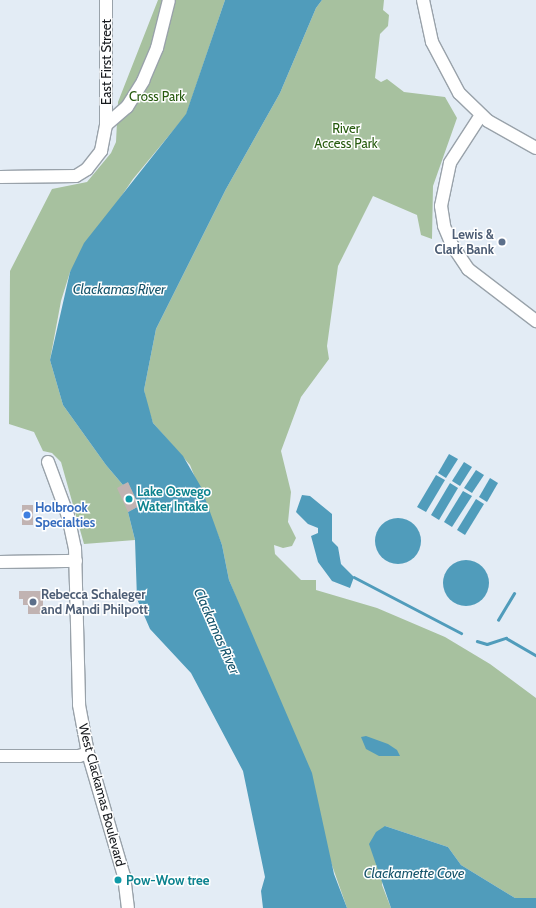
<!DOCTYPE html>
<html>
<head>
<meta charset="utf-8">
<style>
  body { margin:0 }
  #map { position:relative; width:536px; height:908px; overflow:hidden; background:#e3ecf5; font-family:Cabin,sans-serif }
  div>[style] { position:absolute }
  .green>* { inset:0; background:#a7c19f }
  .water>* { inset:0; background:#509cbb }
  .round { border-radius:50% }
  .stream>* { height:2.5px; margin:-1.25px; padding:0 1.25px; transform-origin:1.25px; border-radius:1.25px; background:#509cbb }
  .building>* { inset:0; background:#c1b3b2 }
  .roads { filter:drop-shadow(1px 0 #99a2aa) drop-shadow(-1px 0 #99a2aa) drop-shadow(0 1px #99a2aa) drop-shadow(0 -1px #99a2aa) }
  .minor>* { height:12px; margin:-6px; padding:0 6px; transform-origin:6px; border-radius:6px; background:#fff }
  .dots>* { width:11px; height:11px; translate:-50% -50%; box-sizing:border-box; border:2px solid #fff; border-radius:50% }
  span { translate:-50% -50%; white-space:nowrap; text-align:center; line-height:1.15; -webkit-text-stroke:3px #fff; paint-order:stroke }
  .street-label { font-size:13px; color:#16191d }
  .park-label { font-size:13px; color:#265a0e }
  .service-label { font-size:13px; color:#4e5e75; font-weight:700 }
  .right { translate:-100% -50%; text-align:right }
  .left { translate:0 -50%; text-align:left }
  .culture-label { font-size:13px; color:#0d838f; font-weight:700 }
  .shop-label { font-size:13px; color:#366cbe; font-weight:700 }
  .water-label { font-size:14px; color:#17556c; font-style:italic }
</style>
</head>
<body>
<div id="map">
  <div class="green">
    <div style="clip-path:polygon(158px 0,225px 0,186px 115px,133px 179px,70px 272px,61px 301px,50px 360px,63px 405px,106px 465px,123px 485px,128px 482px,139px 506px,128px 512px,135px 540px,84px 544px,61px 462px,52px 453px,43px 451px,34px 432px,9px 424px,10px 271px,52px 189px,87px 182px,111px 153px,116px 142px,118px 102px)"></div>
    <div style="clip-path:polygon(322px 0,384px 0,383px 10px,389px 15px,388px 26px,380px 34px,375px 78px,381px 82px,387px 79px,404px 92px,445px 97px,457px 118px,433px 186px,432px 239px,421px 235px,417px 215px,373px 196px,338px 266px,327px 346px,329px 359px,301px 397px,281px 451px,291px 492px,288px 522px,296px 538px,292px 546px,283px 548px,274px 545px,275px 554px,301px 580px,316px 580px,316px 590px,377px 608px,445px 637px,490px 664px,536px 698px,536px 898px,515px 898px,461px 865px,448px 847px,385px 826px,382px 885px,391px 908px,347px 908px,253px 640px,229px 580px,222px 545px,190px 465px,153px 423px,147px 405px,144px 390px,156px 329px,226px 189px,280px 93px,316px 8px)"></div>
  </div>
  <div class="water">
    <div style="clip-path:polygon(225px 0,322px 0,316px 8px,280px 93px,226px 189px,156px 329px,144px 390px,153px 423px,183px 456px,201px 487px,222px 545px,229px 580px,312px 773px,334px 874px,347px 908px,263px 908px,261px 891px,265px 877px,243px 771px,191px 673px,150px 629px,137px 599px,135px 540px,128px 512px,139px 506px,128px 483px,123px 485px,106px 465px,63px 405px,50px 360px,70px 272px,84px 243px,186px 114px)"></div>
    <div style="clip-path:polygon(449px 454px,458px 459px,446px 478px,438px 473px)"></div>
    <div style="clip-path:polygon(464px 462px,472px 467px,460px 486px,452px 481px)"></div>
    <div style="clip-path:polygon(476px 470px,484px 475px,472px 493px,464px 488px)"></div>
    <div style="clip-path:polygon(436px 475px,445px 480px,426px 512px,417px 507px)"></div>
    <div style="clip-path:polygon(490px 478px,498px 483px,487px 502px,479px 497px)"></div>
    <div style="clip-path:polygon(450px 483px,458px 488px,439px 520px,431px 515px)"></div>
    <div style="clip-path:polygon(463px 491px,472px 496px,452px 527px,444px 522px)"></div>
    <div style="clip-path:polygon(302px 495px,310px 496px,332px 514px,332px 541px,338px 547px,341px 564px,354px 577px,350px 588px,332px 581px,318px 562px,311px 536px,318px 533px,318px 528px,308px 524px,296px 512px)"></div>
    <div style="clip-path:polygon(476px 499px,484px 504px,465px 535px,457px 530px)"></div>
    <div class="round" style="left:375px;top:518px;width:46px;height:46px"></div>
    <div class="round" style="left:443px;top:560px;width:46px;height:46px"></div>
    <div style="clip-path:polygon(366px 736px,388px 744px,397px 750px,400px 756px,379px 756px,366px 749px,361px 737px)"></div>
    <div style="clip-path:polygon(385px 826px,448px 847px,461px 865px,515px 898px,536px 898px,536px 908px,391px 908px,369px 844px,376px 832px)"></div>
  </div>
  <div class="stream">
    <div style="left:354px;top:577px;width:121px;rotate:27.6deg"></div>
    <div style="left:498px;top:620px;width:31px;rotate:-59deg"></div>
    <div style="left:477px;top:641px;width:10px;rotate:17deg"></div>
    <div style="left:487px;top:644px;width:20px;rotate:-18deg"></div>
    <div style="left:506px;top:638px;width:34px;rotate:30deg"></div>
  </div>
  <div class="building">
    <div style="clip-path:polygon(128px 482px,139px 506px,128px 512px,117px 488px)"></div>
    <div style="clip-path:polygon(22px 505px,33px 505px,33px 525px,22px 525px)"></div>
    <div style="clip-path:polygon(19px 591px,43px 591px,43px 614px,28px 614px,28px 605px,23px 605px,23px 599px,19px 599px)"></div>
  </div>
  <div class="roads">
    <div class="minor">
      <div style="left:423px;top:0;width:43px;rotate:77.9deg"></div>
      <div style="left:432px;top:42px;width:58px;rotate:62.1deg"></div>
      <div style="left:459px;top:93px;width:40px;rotate:44deg"></div>
      <div style="left:488px;top:121px;width:55px;rotate:29.4deg"></div>
      <div style="left:481px;top:115px;width:57px;rotate:122.9deg"></div>
      <div style="left:450px;top:163px;width:44px;rotate:101.8deg"></div>
      <div style="left:441px;top:206px;width:20px;rotate:81deg"></div>
      <div style="left:444px;top:226px;width:21px;rotate:67deg"></div>
      <div style="left:452px;top:245px;width:29px;rotate:56deg"></div>
      <div style="left:468px;top:269px;width:86px;rotate:37.4deg"></div>
      <div style="left:106px;top:125px;width:28px;rotate:-41deg"></div>
      <div style="left:127px;top:107px;width:31px;rotate:-58deg"></div>
      <div style="left:143px;top:81px;width:36px;rotate:-67deg"></div>
      <div style="left:157px;top:48px;width:49px;rotate:-76deg"></div>
      <div style="left:0;top:177px;width:76px;rotate:-0.8deg"></div>
      <div style="left:76px;top:176px;width:13px;rotate:-32deg"></div>
      <div style="left:87px;top:169px;width:23px;rotate:-52deg"></div>
      <div style="left:101px;top:151px;width:26px;rotate:-79deg"></div>
      <div style="left:106px;top:125px;width:125px;rotate:-90deg"></div>
      <div style="left:48px;top:462px;width:58px;rotate:69.7deg"></div>
      <div style="left:68px;top:516px;width:33px;rotate:78deg"></div>
      <div style="left:75px;top:548px;width:157px;rotate:88.5deg"></div>
      <div style="left:79px;top:705px;width:49px;rotate:79.4deg"></div>
      <div style="left:88px;top:753px;width:128px;rotate:73.7deg"></div>
      <div style="left:124px;top:876px;width:32px;rotate:83deg"></div>
      <div style="left:0;top:562px;width:76px;rotate:-0.8deg"></div>
      <div style="left:0;top:756px;width:79px"></div>
      <div style="left:79px;top:756px;width:9px;rotate:-18deg"></div>
    </div>
  </div>
  <div class="dots">
    <div style="left:502px;top:242px;background:#5c6f8a"></div>
    <div style="left:129px;top:499px;background:#0f9aa8"></div>
    <div style="left:27px;top:515px;background:#3f7fe0"></div>
    <div style="left:33px;top:602px;background:#5c6f8a"></div>
    <div style="left:118px;top:880px;background:#0f9aa8"></div>
  </div>
  <div class="street-label">
    <span style="left:106px;top:62px;rotate:-90deg">East First Street</span>
    <span style="left:102px;top:795px;rotate:75deg">West Clackamas Boulevard</span>
  </div>
  <div class="park-label">
    <span style="left:157px;top:96px">Cross Park</span>
    <span style="left:346px;top:136px">River<br>Access Park</span>
  </div>
  <div class="service-label">
    <span class="right" style="left:494px;top:242px">Lewis &amp;<br>Clark Bank</span>
    <span class="left" style="left:41px;top:602px">Rebecca Schaleger<br>and Mandi Philpott</span>
  </div>
  <div class="culture-label">
    <span class="left" style="left:137px;top:499px">Lake Oswego<br>Water Intake</span>
    <span class="left" style="left:126px;top:880px">Pow-Wow tree</span>
  </div>
  <div class="shop-label">
    <span class="left" style="left:35px;top:515px">Holbrook<br>Specialties</span>
  </div>
  <div class="water-label">
    <span style="left:119px;top:289px">Clackamas River</span>
    <span style="left:217px;top:631px;rotate:66deg">Clackamas River</span>
    <span style="left:414px;top:873px">Clackamette Cove</span>
  </div>
</div>
</body>
</html>
